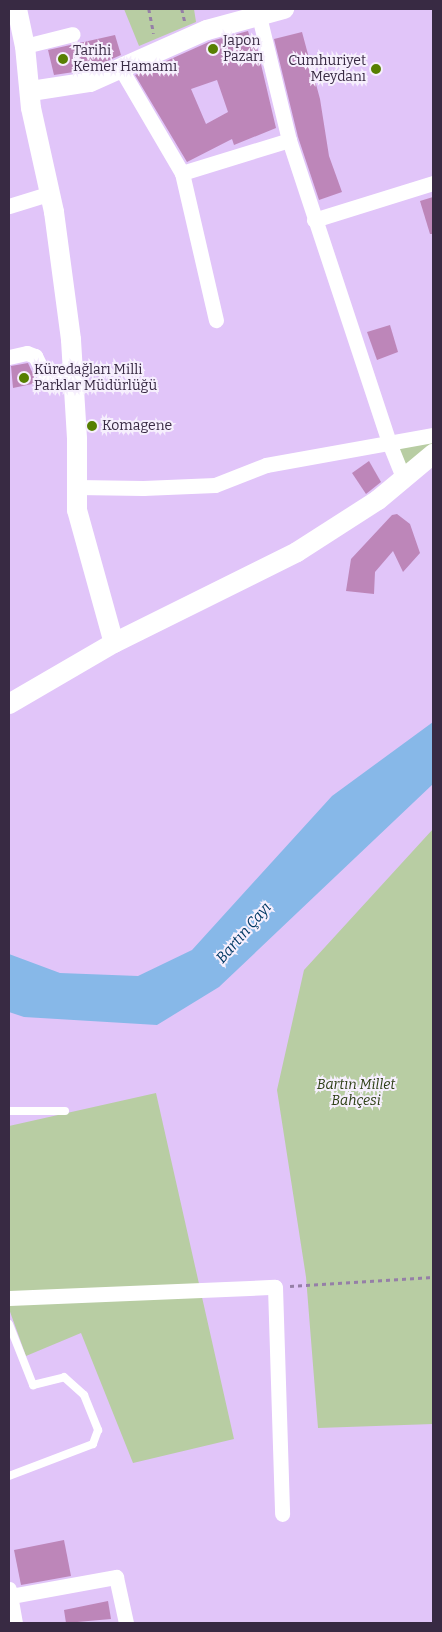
<!DOCTYPE html>
<html>
<head>
<meta charset="utf-8">
<style>
  body { margin:0 }
  #map { position:relative; width:442px; height:1632px; overflow:hidden; background:#e1c5f9; font-family:Bitter,serif }
  div>[style] { position:absolute }
  .green>* { inset:0; background:#b8cda3 }
  .water>* { inset:0; background:#87b8e8 }
  .building>* { inset:0; background:#bd86b9 }
  .path>* { height:2.5px; margin-top:-1.25px; transform-origin:0; background:repeating-linear-gradient(90deg,#957fa7 0 4px,transparent 0 8px) }
  .lane>* { height:8px; margin:-4px; padding:0 4px; transform-origin:4px; border-radius:4px; background:#fff }
  .street>* { height:15px; margin:-7.5px; padding:0 7.5px; transform-origin:7.5px; border-radius:7.5px; background:#fff }
  .secondary>* { height:20px; margin:-10px; padding:0 10px; transform-origin:10px; border-radius:10px; background:#fff }
  .dots>* { width:14px; height:14px; translate:-50% -50%; box-sizing:border-box; border:2px solid #f6effd; border-radius:50% }
  span { translate:-50% -50%; white-space:nowrap; text-align:center; line-height:1.15; -webkit-text-stroke:4px #f6effd; paint-order:stroke }
  .poi-label { font-size:14px; color:#382a43 }
  .left { translate:0 -50%; text-align:left }
  .right { translate:-100% -50%; text-align:right }
  .park-label { font-size:14px; color:#2c3e14; font-style:italic }
  .water-label { font-size:15px; color:#003863; font-style:italic }
  .frame { position:absolute; inset:0; border:10px solid #382a43; pointer-events:none }
</style>
</head>
<body>
<div id="map">
  <div class="green">
    <div style="clip-path:polygon(124px 9px,194px 9px,196px 22px,139px 46px)"></div>
    <div style="clip-path:polygon(433px 439px,433px 448px,406px 470px,396px 448px)"></div>
    <div style="clip-path:polygon(433px 829px,433px 1424px,318px 1428px,306px 1277px,277px 1090px,304px 970px)"></div>
    <div style="clip-path:polygon(156px 1093px,234px 1439px,133px 1463px,81px 1333px,26px 1356px,9px 1309px,9px 1126px)"></div>
  </div>
  <div class="water">
    <div style="clip-path:polygon(433px 722px,433px 784px,219px 987px,157px 1025px,24px 1017px,9px 1012px,9px 954px,60px 973px,138px 976px,192px 950px,332px 796px)"></div>
  </div>
  <div class="building">
    <div style="clip-path:polygon(evenodd,248px 31px,252px 44px,256px 43px,276px 128px,234px 145px,232px 139px,187px 162px,135px 75px,211px 41px,248px 31px,217px 80px,228px 112px,206px 124px,191px 89px,217px 80px)"></div>
    <div style="clip-path:polygon(302px 32px,320px 99px,329px 156px,342px 192px,319px 200px,298px 137px,274px 39px)"></div>
    <div style="clip-path:polygon(115px 35px,121px 55px,87px 70px,54px 75px,48px 50px)"></div>
    <div style="clip-path:polygon(433px 197px,433px 234px,430px 234px,420px 201px)"></div>
    <div style="clip-path:polygon(390px 325px,398px 352px,377px 360px,367px 332px)"></div>
    <div style="clip-path:polygon(28px 363px,37px 383px,13px 388px,11px 366px)"></div>
    <div style="clip-path:polygon(369px 461px,381px 482px,366px 494px,352px 473px)"></div>
    <div style="clip-path:polygon(397px 514px,410px 524px,420px 553px,403px 572px,393px 551px,375px 572px,374px 594px,346px 591px,351px 559px,392px 515px)"></div>
    <div style="clip-path:polygon(64px 1540px,71px 1576px,21px 1585px,14px 1550px)"></div>
    <div style="clip-path:polygon(108px 1601px,111px 1619px,66px 1623px,64px 1610px)"></div>
  </div>
  <div class="path">
    <div style="left:149px;top:9px;width:25px;rotate:79deg"></div>
    <div style="left:182px;top:9px;width:13px;rotate:77deg"></div>
    <div style="left:290px;top:1286px;width:143px;rotate:-3.6deg"></div>
  </div>
  <div class="lane">
    <div style="left:9px;top:1111px;width:56px"></div>
    <div style="left:9px;top:1324px;width:66px;rotate:68.5deg"></div>
    <div style="left:33px;top:1385px;width:32px;rotate:-14deg"></div>
    <div style="left:64px;top:1377px;width:27px;rotate:42deg"></div>
    <div style="left:84px;top:1395px;width:38px;rotate:68deg"></div>
    <div style="left:98px;top:1430px;width:15px;rotate:110deg"></div>
    <div style="left:93px;top:1444px;width:90px;rotate:159.1deg"></div>
  </div>
  <div class="street">
    <div style="left:259px;top:16px;width:128px;rotate:76.4deg"></div>
    <div style="left:289px;top:140px;width:321px;rotate:71.7deg"></div>
    <div style="left:390px;top:445px;width:35px;rotate:68deg"></div>
    <div style="left:25px;top:46px;width:49px;rotate:-14deg"></div>
    <div style="left:121px;top:69px;width:121px;rotate:59.6deg"></div>
    <div style="left:182px;top:173px;width:151px;rotate:77deg"></div>
    <div style="left:182px;top:173px;width:112px;rotate:-17.1deg"></div>
    <div style="left:9px;top:206px;width:44px;rotate:-17.2deg"></div>
    <div style="left:314px;top:220px;width:125px;rotate:-17.3deg"></div>
    <div style="left:9px;top:357px;width:18px;rotate:-13deg"></div>
    <div style="left:27px;top:353px;width:9px;rotate:21deg"></div>
    <div style="left:35px;top:356px;width:20px;rotate:63deg"></div>
    <div style="left:44px;top:374px;width:29px;rotate:-10deg"></div>
    <div style="left:77px;top:487px;width:66px;rotate:0.9deg"></div>
    <div style="left:143px;top:488px;width:72px;rotate:-2.4deg"></div>
    <div style="left:215px;top:485px;width:55px;rotate:-21.4deg"></div>
    <div style="left:266px;top:465px;width:170px;rotate:-10.2deg"></div>
    <div style="left:9px;top:1298px;width:266px;rotate:-2.4deg"></div>
    <div style="left:275px;top:1287px;width:227px;rotate:88.2deg"></div>
    <div style="left:9px;top:1589px;width:35px;rotate:80deg"></div>
    <div style="left:11px;top:1596px;width:107px;rotate:-10.3deg"></div>
    <div style="left:116px;top:1577px;width:47px;rotate:77.7deg"></div>
  </div>
  <div class="secondary">
    <div style="left:17px;top:9px;width:38px;rotate:78deg"></div>
    <div style="left:25px;top:46px;width:62px;rotate:84.5deg"></div>
    <div style="left:31px;top:108px;width:107px;rotate:77.5deg"></div>
    <div style="left:54px;top:212px;width:129px;rotate:82.4deg"></div>
    <div style="left:71px;top:340px;width:99px;rotate:86.5deg"></div>
    <div style="left:77px;top:439px;width:71px;rotate:90deg"></div>
    <div style="left:77px;top:510px;width:138px;rotate:74.5deg"></div>
    <div style="left:31px;top:91px;width:60px;rotate:-8.7deg"></div>
    <div style="left:90px;top:82px;width:128px;rotate:-24deg"></div>
    <div style="left:207px;top:30px;width:80px;rotate:-15.3deg"></div>
    <div style="left:9px;top:704px;width:121px;rotate:-30.2deg"></div>
    <div style="left:114px;top:643px;width:204px;rotate:-26.4deg"></div>
    <div style="left:297px;top:552px;width:96px;rotate:-32.7deg"></div>
    <div style="left:378px;top:500px;width:72px;rotate:-39.9deg"></div>
  </div>
  <div class="dots">
    <div style="left:213px;top:49px;background:#567f02"></div>
    <div style="left:63px;top:59px;background:#567f02"></div>
    <div style="left:376px;top:69px;background:#567f02"></div>
    <div style="left:24px;top:378px;background:#567f02"></div>
    <div style="left:92px;top:426px;background:#567f02"></div>
  </div>
  <div class="poi-label">
    <span class="left" style="left:223px;top:49px">Japon<br>Pazarı</span>
    <span class="left" style="left:73px;top:59px">Tarihi<br>Kemer Hamamı</span>
    <span class="right" style="left:366px;top:69px">Cumhuriyet<br>Meydanı</span>
    <span class="left" style="left:34px;top:378px">Küredağları Milli<br>Parklar Müdürlüğü</span>
    <span class="left" style="left:102px;top:426px">Komagene</span>
  </div>
  <div class="park-label">
    <span style="left:356px;top:1093px">Bartın Millet<br>Bahçesi</span>
  </div>
  <div class="water-label">
    <span style="left:244px;top:933px;rotate:-49deg">Bartın Çayı</span>
  </div>
  <div class="frame"></div>
</div>
</body>
</html>
